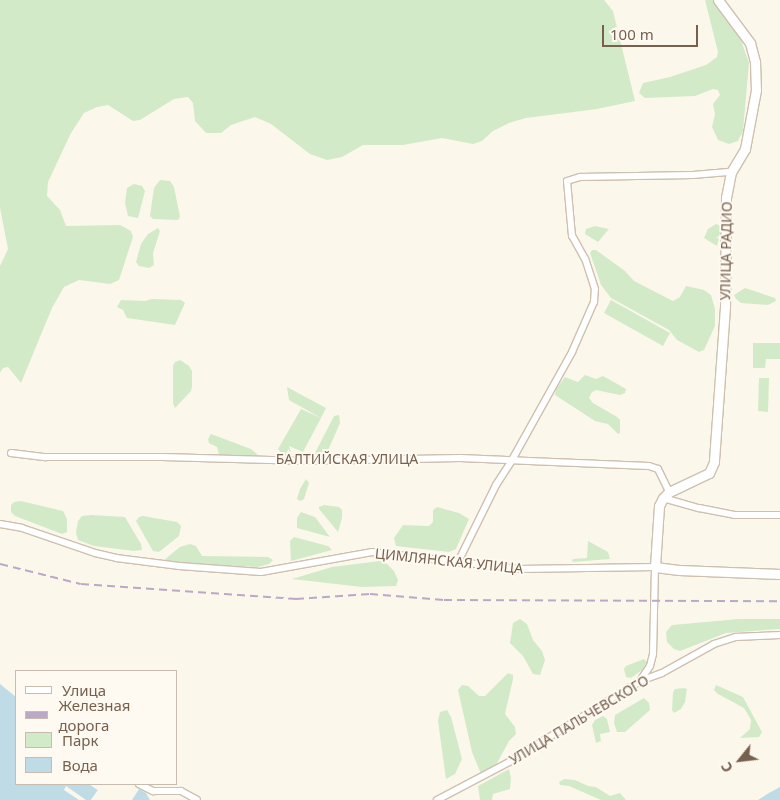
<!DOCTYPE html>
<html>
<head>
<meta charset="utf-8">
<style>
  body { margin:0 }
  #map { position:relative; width:780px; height:800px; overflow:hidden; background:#fcf7eb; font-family:"Noto Sans",sans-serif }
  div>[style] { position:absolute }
  .green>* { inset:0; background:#d3eac9 }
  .water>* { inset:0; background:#bfdce6 }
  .pier>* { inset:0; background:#fcf7eb }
  .roads { filter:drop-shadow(1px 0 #cec0b0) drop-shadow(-1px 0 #cec0b0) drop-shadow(0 1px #cec0b0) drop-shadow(0 -1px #cec0b0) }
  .minor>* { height:6px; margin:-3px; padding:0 3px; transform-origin:3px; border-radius:3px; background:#fff }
  .secondary>* { height:9px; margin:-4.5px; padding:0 4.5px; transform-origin:4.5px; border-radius:4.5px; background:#fff }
  .rail>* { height:2px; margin-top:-1px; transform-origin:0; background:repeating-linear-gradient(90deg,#bba8c7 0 8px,transparent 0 13px) }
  span { translate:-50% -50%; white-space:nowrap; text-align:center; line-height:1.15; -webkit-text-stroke:4px #fefaf1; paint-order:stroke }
  .street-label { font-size:14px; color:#77604e }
  .legend { position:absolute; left:15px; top:670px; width:162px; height:115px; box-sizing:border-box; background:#fefaf1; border:1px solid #c8bcb0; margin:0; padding:6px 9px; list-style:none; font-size:15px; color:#77604e }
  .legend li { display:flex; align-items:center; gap:10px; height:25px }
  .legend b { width:25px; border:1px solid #c8bcb0 }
  .north { position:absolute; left:715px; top:735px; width:50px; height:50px; -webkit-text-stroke:4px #fefaf1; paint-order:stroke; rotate:241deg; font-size:14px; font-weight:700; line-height:20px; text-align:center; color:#77604e }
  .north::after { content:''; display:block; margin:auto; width:18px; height:22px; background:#77604e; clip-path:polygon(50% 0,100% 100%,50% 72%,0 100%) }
  .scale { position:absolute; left:602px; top:25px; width:96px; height:22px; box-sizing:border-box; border:2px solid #77604e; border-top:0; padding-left:6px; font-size:15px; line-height:18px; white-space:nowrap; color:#77604e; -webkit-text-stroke:4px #fefaf1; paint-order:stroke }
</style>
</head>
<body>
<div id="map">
  <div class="green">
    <div style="clip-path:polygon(0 0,604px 0,613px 11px,635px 101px,597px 109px,526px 118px,509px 123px,493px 131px,482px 141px,473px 144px,442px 138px,403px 145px,363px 145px,342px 157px,327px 160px,310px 154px,271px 124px,255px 117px,231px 125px,221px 133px,206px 133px,195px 121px,193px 103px,188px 97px,174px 99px,140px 120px,133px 121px,108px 105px,97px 107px,84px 113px,71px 133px,48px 182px,47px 196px,60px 210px,66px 226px,120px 225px,131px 231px,133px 237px,119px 280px,110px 284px,79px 280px,64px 287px,52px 308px,21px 383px,8px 367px,3px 368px,0 373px,0 266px,8px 249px,0 208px)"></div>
    <div style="clip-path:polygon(705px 0,715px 0,741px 40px,749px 63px,743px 131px,738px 141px,729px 144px,718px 140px,712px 127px,715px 114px,713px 104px,720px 95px,718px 90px,713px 89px,695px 96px,645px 98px,639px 93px,643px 83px,670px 77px,706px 65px,717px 57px,718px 52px)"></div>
    <div style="clip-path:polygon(160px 180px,170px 181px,174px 187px,180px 217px,178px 220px,153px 219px,150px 216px,154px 188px)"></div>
    <div style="clip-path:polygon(134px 184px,142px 186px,145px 191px,138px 218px,128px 216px,125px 203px,127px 188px)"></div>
    <div style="clip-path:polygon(716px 224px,721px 226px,721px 229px,717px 246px,704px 238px,708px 229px)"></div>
    <div style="clip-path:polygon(595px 226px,609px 229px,598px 242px,585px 234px,586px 229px)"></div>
    <div style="clip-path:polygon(158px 228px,160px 231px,153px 253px,154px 265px,149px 268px,139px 266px,136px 262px,141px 244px,148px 234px)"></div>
    <div style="clip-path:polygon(592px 250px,596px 250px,625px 271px,634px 281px,673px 301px,680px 297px,686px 286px,704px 290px,711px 295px,715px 309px,715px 326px,704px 350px,699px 352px,677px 340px,669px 330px,611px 298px,601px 285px,590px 253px)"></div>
    <div style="clip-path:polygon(745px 288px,775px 298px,776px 301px,768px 305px,741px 303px,736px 299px,734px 295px)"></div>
    <div style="clip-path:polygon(152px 299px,181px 300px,185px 303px,175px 325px,127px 318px,123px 310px,117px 307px,121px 300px,145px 301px)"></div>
    <div style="clip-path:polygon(611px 300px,670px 333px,663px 346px,604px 313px)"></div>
    <div style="clip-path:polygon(753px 343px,780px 343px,780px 359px,766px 359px,765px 368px,753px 368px)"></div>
    <div style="clip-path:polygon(180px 360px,189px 366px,192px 371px,192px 387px,191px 391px,175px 408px,173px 403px,173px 366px,175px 362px)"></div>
    <div style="clip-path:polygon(585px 375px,596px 379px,603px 376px,626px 389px,625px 393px,620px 395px,596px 390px,592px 392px,589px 398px,593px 403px,617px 417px,620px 420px,620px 433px,618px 434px,608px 424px,595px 421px,555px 395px,556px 389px,565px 377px,578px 382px)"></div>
    <div style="clip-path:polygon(759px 378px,769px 378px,768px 412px,758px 411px)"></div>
    <div style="clip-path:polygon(287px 387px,326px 408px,321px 418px,289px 400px)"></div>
    <div style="clip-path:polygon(301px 409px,321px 418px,303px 452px,289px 446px,293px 459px,283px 455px,278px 449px)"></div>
    <div style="clip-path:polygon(339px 415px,340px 423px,326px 455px,323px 458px,317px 459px,314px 455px,316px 451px,334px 416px)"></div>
    <div style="clip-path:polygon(211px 434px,251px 449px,258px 455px,219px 455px,217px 447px,209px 443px,208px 439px)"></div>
    <div style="clip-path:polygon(306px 479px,309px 483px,304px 499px,300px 501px,297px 499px,300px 489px)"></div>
    <div style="clip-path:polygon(21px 501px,63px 511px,67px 519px,67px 532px,62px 534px,15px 516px,11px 512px,11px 505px,14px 502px)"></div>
    <div style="clip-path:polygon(324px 505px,339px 507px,342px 510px,342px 518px,338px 532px,319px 509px,319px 507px)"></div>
    <div style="clip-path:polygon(437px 507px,459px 513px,469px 519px,456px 549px,449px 552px,396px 546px,394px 538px,403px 525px,429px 526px,433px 522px,433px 510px)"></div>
    <div style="clip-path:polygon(301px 512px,315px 517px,330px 537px,297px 528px,297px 518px)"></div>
    <div style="clip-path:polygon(91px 515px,125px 517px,141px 544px,142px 550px,134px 551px,94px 546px,78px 540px,76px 533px,78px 521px,82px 516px)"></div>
    <div style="clip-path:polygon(143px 516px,177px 522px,181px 526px,179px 536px,159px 552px,153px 551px,136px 521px,139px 517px)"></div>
    <div style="clip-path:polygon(294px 537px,328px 546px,332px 550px,291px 561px,290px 541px)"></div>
    <div style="clip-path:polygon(588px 541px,608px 552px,610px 559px,572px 562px,573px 559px,587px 558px)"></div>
    <div style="clip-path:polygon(190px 544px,196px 546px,202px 556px,268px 557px,273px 560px,269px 564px,258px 567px,180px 563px,164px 560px,180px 547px)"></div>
    <div style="clip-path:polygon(380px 561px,385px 562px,394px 571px,398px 580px,396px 586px,362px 587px,292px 579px,332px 567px)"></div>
    <div style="clip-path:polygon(520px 619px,527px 624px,533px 640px,542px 651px,545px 660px,540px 675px,533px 674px,523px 656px,510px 643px,513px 623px)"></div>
    <div style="clip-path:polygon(739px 619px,780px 619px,780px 629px,726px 633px,680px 651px,674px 649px,667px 642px,666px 632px,672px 625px)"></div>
    <div style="clip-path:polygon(644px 659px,647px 662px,642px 670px,631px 678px,626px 677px,624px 669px,626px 666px)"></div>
    <div style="clip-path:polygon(508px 673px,513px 675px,513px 679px,505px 714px,515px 727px,516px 734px,509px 741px,496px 765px,481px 774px,472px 752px,458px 690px,462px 685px,468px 686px,479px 696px,485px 696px)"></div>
    <div style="clip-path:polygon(716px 685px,743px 697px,762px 732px,759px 737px,740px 738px,750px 729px,751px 720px,744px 708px,718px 694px,714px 690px)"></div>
    <div style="clip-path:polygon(684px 688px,687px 689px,685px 702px,681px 709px,674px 713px,672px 710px,673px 692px,675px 689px)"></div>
    <div style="clip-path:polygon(644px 698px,649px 703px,650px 710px,625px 732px,617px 732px,614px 723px,615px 715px)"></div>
    <div style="clip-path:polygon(447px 710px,451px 717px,462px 759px,455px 774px,446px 779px,438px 721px,440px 712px)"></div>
    <div style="clip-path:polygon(603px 716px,607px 719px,610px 732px,600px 734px,601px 741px,596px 743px,592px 725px,595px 720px)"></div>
    <div style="clip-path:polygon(509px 769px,511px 778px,510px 789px,493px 794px,492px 800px,480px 800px,478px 786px)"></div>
    <div style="clip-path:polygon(564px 779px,575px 780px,588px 786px,596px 787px,610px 796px,620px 793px,626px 800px,601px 800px,569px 786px,560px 785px,559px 782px)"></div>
  </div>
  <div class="water">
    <div style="clip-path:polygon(0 684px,16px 697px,16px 784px,89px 784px,98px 790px,91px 800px,86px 800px,66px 786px,64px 790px,79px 800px,0 800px)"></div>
    <div style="clip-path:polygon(780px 787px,780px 800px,758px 800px,769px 793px)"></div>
    <div style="clip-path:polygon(139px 789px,146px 793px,150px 800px,132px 800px)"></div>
  </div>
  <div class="pier">
    <div style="clip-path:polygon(89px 784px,93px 784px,113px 800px,100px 793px,95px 800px,91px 800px,98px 790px)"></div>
  </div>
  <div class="roads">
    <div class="minor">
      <div style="left:11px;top:453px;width:35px;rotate:7deg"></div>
      <div style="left:46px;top:457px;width:116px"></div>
      <div style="left:162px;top:457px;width:145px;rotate:1.6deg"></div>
      <div style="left:307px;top:461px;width:153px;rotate:-1.1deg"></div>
      <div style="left:460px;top:458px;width:189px;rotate:2.4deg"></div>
      <div style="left:649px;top:466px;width:9px;rotate:18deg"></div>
      <div style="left:658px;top:469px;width:25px;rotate:64deg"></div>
      <div style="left:663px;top:498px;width:37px;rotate:16deg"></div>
      <div style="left:699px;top:508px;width:36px;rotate:11deg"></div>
      <div style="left:734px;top:515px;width:46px"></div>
      <div style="left:0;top:524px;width:22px;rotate:10deg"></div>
      <div style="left:22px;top:528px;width:77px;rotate:18.9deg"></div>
      <div style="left:95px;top:553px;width:22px;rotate:13deg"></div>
      <div style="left:116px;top:558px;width:64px;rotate:7.2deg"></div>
      <div style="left:179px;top:566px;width:82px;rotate:4.2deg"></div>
      <div style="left:261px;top:572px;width:113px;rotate:-10.2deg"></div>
      <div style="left:372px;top:552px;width:148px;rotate:6.6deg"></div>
      <div style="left:519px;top:569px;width:136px;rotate:-0.8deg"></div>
      <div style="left:655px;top:567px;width:87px;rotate:91.3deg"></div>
      <div style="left:653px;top:654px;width:12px;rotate:104deg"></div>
      <div style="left:650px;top:666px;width:18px;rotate:124deg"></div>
      <div style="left:458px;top:562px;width:86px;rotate:-63.7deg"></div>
      <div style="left:496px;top:485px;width:30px;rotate:-57deg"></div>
      <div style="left:512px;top:460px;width:124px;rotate:-60.9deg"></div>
      <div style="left:572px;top:352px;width:55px;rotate:-66.3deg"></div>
      <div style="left:594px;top:302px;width:13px;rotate:-86deg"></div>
      <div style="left:595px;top:289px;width:32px;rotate:-108deg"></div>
      <div style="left:585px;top:259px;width:26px;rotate:-119deg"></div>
      <div style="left:572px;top:236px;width:55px;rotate:-95.2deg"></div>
      <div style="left:567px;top:181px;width:14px;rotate:-17deg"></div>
      <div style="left:580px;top:177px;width:113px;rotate:-1deg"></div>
      <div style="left:693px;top:175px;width:38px;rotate:-5deg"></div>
      <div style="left:139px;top:784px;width:16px;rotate:27deg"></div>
      <div style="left:153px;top:791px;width:28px"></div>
      <div style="left:181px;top:791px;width:18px;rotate:29deg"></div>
      <div style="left:437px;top:800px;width:81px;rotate:-27.8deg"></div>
      <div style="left:509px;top:762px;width:154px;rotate:-31.7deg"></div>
      <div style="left:640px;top:681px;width:23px;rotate:-20deg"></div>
      <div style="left:662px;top:673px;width:60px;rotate:-29.1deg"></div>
      <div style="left:714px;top:644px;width:23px;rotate:-18deg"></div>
      <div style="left:736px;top:637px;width:44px;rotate:-2.6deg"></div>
    </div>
    <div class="secondary">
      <div style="left:718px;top:0;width:54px;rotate:53.3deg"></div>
      <div style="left:750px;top:43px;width:20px;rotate:75deg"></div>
      <div style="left:755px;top:62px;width:28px;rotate:88deg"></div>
      <div style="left:756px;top:90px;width:60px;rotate:100.6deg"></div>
      <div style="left:745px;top:149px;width:27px;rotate:121deg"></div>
      <div style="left:731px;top:172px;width:25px;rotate:101deg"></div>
      <div style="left:726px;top:197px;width:110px;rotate:90.5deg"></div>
      <div style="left:725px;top:307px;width:155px;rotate:94.1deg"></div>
      <div style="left:714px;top:462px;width:12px;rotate:114deg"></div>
      <div style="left:709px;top:473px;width:44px;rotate:154.6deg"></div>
      <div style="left:669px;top:492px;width:8px;rotate:135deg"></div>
      <div style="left:663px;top:498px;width:9px;rotate:117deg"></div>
      <div style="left:659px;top:506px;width:61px;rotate:93.8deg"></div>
      <div style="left:655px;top:567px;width:24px;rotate:7deg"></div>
      <div style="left:679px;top:570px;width:101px;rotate:2.3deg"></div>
    </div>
  </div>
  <div class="rail">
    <div style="left:0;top:564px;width:83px;rotate:13.9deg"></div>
    <div style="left:81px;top:584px;width:216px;rotate:4deg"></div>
    <div style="left:296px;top:599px;width:74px;rotate:-3.9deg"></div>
    <div style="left:370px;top:594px;width:74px;rotate:4.6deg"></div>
    <div style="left:444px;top:600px;width:336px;rotate:0.2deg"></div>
  </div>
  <div class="street-label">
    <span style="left:726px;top:251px;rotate:-89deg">УЛИЦА РАДИО</span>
    <span style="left:347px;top:459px">БАЛТИЙСКАЯ УЛИЦА</span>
    <span style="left:449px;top:561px;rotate:6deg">ЦИМЛЯНСКАЯ УЛИЦА</span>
    <span style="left:579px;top:720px;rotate:-31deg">УЛИЦА ПАЛЬЧЕВСКОГО</span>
  </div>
  <ul class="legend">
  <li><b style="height:6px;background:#fff"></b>Улица</li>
  <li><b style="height:6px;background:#bba8c7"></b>Железная дорога</li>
  <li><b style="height:14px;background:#d3eac9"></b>Парк</li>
  <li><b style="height:14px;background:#bfdce6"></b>Вода</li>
  </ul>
  <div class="north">С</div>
  <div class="scale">100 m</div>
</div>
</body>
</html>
